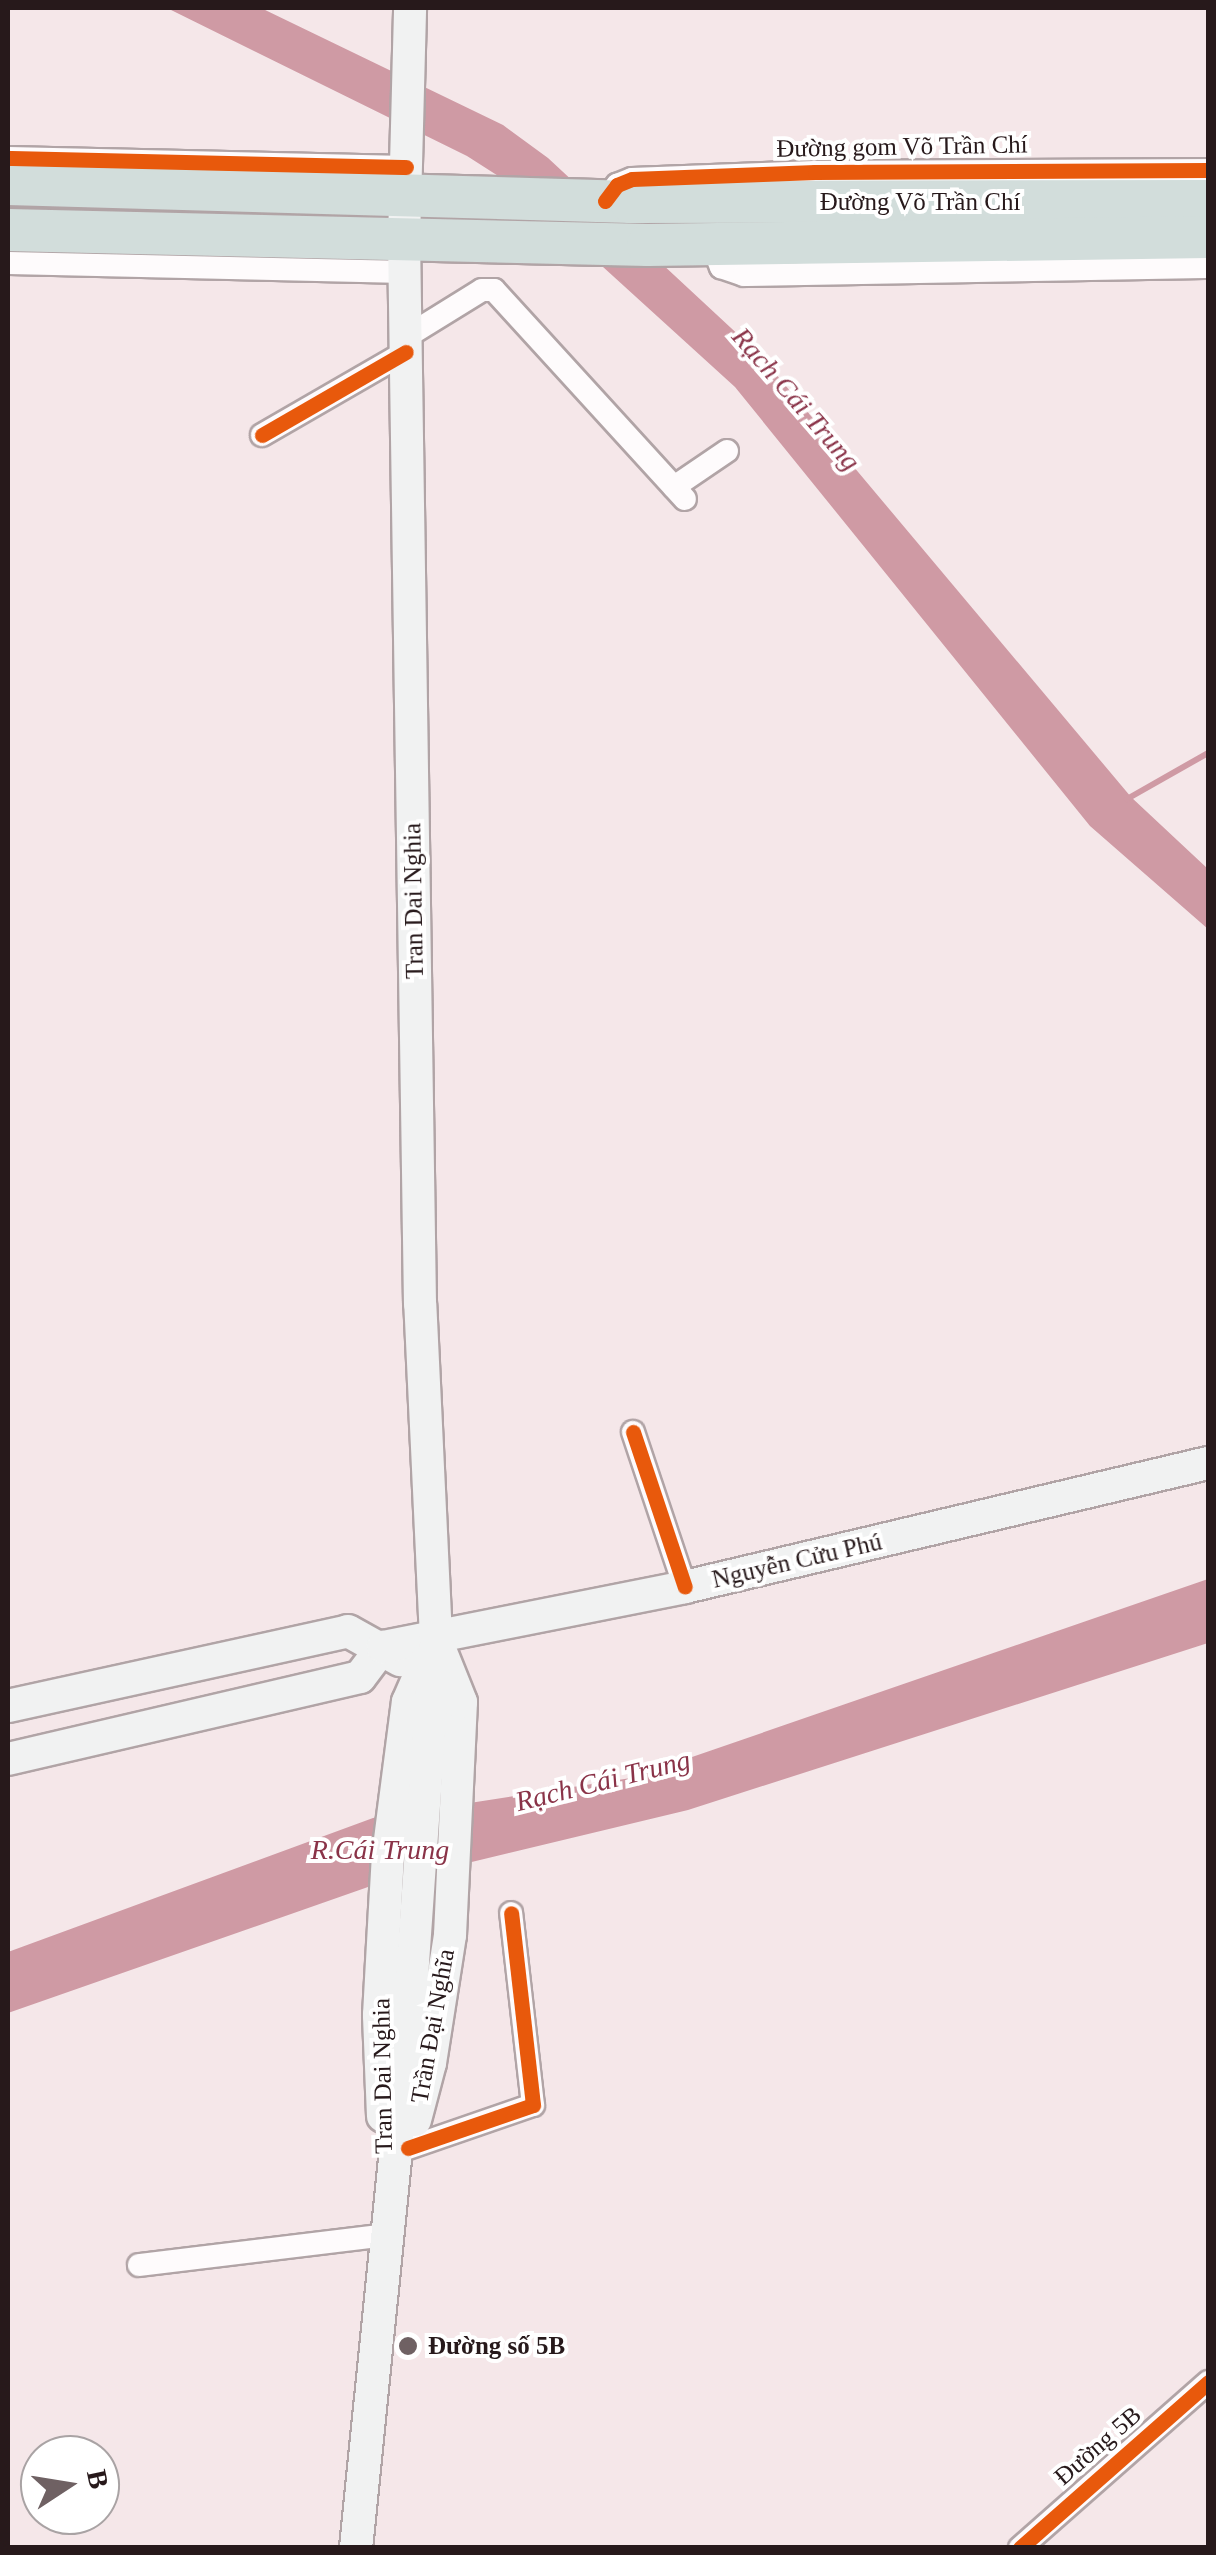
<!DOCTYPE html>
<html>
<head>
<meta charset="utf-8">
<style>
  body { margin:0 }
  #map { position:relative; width:1216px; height:2555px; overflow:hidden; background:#f5e7e9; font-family:Georgia,serif }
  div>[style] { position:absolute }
  .water>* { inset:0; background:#cf9aa4 }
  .stream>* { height:6px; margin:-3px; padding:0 3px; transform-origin:3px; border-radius:3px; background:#cf9aa4 }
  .roads { filter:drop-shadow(2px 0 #b1a4a6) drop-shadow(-2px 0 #b1a4a6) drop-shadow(0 2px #b1a4a6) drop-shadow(0 -2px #b1a4a6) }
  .street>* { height:22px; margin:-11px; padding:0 11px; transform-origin:11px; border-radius:11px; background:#fefbfc }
  .secondary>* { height:32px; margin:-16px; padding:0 16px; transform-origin:16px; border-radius:16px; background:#f1f2f2 }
  .highway>* { height:42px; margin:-21px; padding:0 21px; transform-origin:21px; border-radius:21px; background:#d2dddb }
  .cycleway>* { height:15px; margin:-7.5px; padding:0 7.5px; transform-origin:7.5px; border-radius:7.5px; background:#e8590c }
  .dots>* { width:28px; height:28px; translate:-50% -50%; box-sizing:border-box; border:5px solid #fff; border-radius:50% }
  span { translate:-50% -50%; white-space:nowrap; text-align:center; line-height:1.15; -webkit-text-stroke:8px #fff; paint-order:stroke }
  .street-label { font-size:25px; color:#27191b }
  .poi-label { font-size:25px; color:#27191b; font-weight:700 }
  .left { translate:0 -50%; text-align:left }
  .water-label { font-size:28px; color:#8a3348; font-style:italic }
  .frame { position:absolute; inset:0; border:10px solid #27191b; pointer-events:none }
  .north { position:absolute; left:20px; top:2435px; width:100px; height:100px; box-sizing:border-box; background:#fff; border:2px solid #a9a3a4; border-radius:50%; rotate:78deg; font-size:28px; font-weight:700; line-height:40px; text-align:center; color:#27191b }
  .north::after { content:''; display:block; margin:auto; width:35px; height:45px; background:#6f6163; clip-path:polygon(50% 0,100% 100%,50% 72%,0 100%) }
</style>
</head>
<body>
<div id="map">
  <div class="water">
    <div style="clip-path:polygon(167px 8px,261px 8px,503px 125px,548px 158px,759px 354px,1131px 797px,1208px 869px,1208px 929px,1090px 826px,735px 387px,514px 186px,467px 156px)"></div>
    <div style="clip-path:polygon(1208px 1579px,1208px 1643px,688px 1810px,368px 1887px,8px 2013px,8px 1952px,373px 1818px,631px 1778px)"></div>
  </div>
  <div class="stream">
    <div style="left:1127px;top:799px;width:93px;rotate:-29.6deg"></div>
  </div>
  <div class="roads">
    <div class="street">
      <div style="left:8px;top:158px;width:398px;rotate:1.3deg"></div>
      <div style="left:606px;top:200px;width:19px;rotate:-54deg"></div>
      <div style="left:617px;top:185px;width:16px;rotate:-22deg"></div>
      <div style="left:632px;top:179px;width:183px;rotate:-2.2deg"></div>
      <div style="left:815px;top:172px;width:393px;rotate:-0.3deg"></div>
      <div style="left:712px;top:244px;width:25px;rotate:69deg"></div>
      <div style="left:721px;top:267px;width:24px;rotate:19deg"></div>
      <div style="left:744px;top:275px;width:464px;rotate:-1deg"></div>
      <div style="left:8px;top:263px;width:397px;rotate:1.3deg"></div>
      <div style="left:406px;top:337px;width:89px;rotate:-31.7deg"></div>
      <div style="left:482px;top:290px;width:12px"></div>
      <div style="left:494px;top:290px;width:283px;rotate:47.6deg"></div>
      <div style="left:262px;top:435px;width:166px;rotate:-30deg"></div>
      <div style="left:674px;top:487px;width:64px;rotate:-34.2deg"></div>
      <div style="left:633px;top:1432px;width:163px;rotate:71.5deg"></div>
      <div style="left:408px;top:2148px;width:132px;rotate:-19deg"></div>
      <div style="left:533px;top:2105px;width:193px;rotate:-96.5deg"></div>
      <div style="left:139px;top:2265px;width:250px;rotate:-6.9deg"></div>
      <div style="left:1020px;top:2548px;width:251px;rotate:-41.4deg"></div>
    </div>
    <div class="secondary">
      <div style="left:8px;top:1706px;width:348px;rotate:-12.4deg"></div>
      <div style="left:348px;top:1631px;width:60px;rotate:29.1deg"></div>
      <div style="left:8px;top:1759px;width:361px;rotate:-13.1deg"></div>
      <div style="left:360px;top:1677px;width:38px;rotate:-53deg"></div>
      <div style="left:383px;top:1647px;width:308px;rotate:-11.2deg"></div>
      <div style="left:685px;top:1587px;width:537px;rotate:-13.34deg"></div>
      <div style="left:383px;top:2116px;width:101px;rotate:-92.3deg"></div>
      <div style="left:379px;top:2015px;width:160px;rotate:-86.8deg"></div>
      <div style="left:388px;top:1855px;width:154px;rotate:-82.6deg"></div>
      <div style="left:408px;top:1702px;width:50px;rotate:-66.5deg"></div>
      <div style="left:415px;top:2120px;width:59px;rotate:-75.3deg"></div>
      <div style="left:430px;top:2063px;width:130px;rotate:-81.1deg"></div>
      <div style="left:450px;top:1935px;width:233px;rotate:-87.3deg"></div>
      <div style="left:461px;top:1702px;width:54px;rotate:-111.8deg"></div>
      <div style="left:356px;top:2548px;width:531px;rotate:-84.27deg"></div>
      <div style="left:409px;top:2020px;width:383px;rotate:-86deg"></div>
      <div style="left:436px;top:1638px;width:334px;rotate:-92.7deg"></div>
      <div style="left:420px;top:1304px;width:1063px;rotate:-90.86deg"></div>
      <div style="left:404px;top:241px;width:233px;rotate:-88.5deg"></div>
    </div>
    <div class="highway">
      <div style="left:8px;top:184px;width:623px;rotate:1.65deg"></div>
      <div style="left:631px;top:202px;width:577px;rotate:-0.1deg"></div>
      <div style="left:8px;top:230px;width:640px;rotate:1.34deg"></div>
      <div style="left:648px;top:245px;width:560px;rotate:-0.82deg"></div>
    </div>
  </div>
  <div class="cycleway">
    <div style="left:8px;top:158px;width:398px;rotate:1.3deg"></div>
    <div style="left:605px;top:201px;width:20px;rotate:-53deg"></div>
    <div style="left:617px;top:185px;width:16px;rotate:-22deg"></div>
    <div style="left:632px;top:179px;width:183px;rotate:-2.2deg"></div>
    <div style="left:815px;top:172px;width:393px;rotate:-0.3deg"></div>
    <div style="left:262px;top:435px;width:166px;rotate:-30deg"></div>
    <div style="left:633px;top:1432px;width:163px;rotate:71.5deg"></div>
    <div style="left:408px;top:2148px;width:132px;rotate:-19deg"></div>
    <div style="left:533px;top:2105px;width:193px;rotate:-96.5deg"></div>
    <div style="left:1020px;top:2548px;width:251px;rotate:-41.4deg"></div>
  </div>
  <div class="dots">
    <div style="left:408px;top:2346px;background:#6f6163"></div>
  </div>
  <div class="street-label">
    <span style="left:902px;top:147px;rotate:-1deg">Đường gom Võ Trần Chí</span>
    <span style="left:920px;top:202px">Đường Võ Trần Chí</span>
    <span style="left:414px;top:901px;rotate:-91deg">Tran Dai Nghia</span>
    <span style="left:797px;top:1561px;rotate:-13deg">Nguyễn Cửu Phú</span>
    <span style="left:433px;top:2026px;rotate:-80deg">Trần Đại Nghĩa</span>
    <span style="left:383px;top:2076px;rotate:-91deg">Tran Dai Nghia</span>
    <span style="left:1098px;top:2446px;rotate:-41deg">Đường 5B</span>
  </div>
  <div class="poi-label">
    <span class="left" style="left:428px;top:2346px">Đường số 5B</span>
  </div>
  <div class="water-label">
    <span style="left:796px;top:399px;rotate:49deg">Rạch Cái Trung</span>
    <span style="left:603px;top:1781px;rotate:-14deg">Rạch Cái Trung</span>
    <span style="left:380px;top:1850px">R.Cái Trung</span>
  </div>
  <div class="frame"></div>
  <div class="north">B</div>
</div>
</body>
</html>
